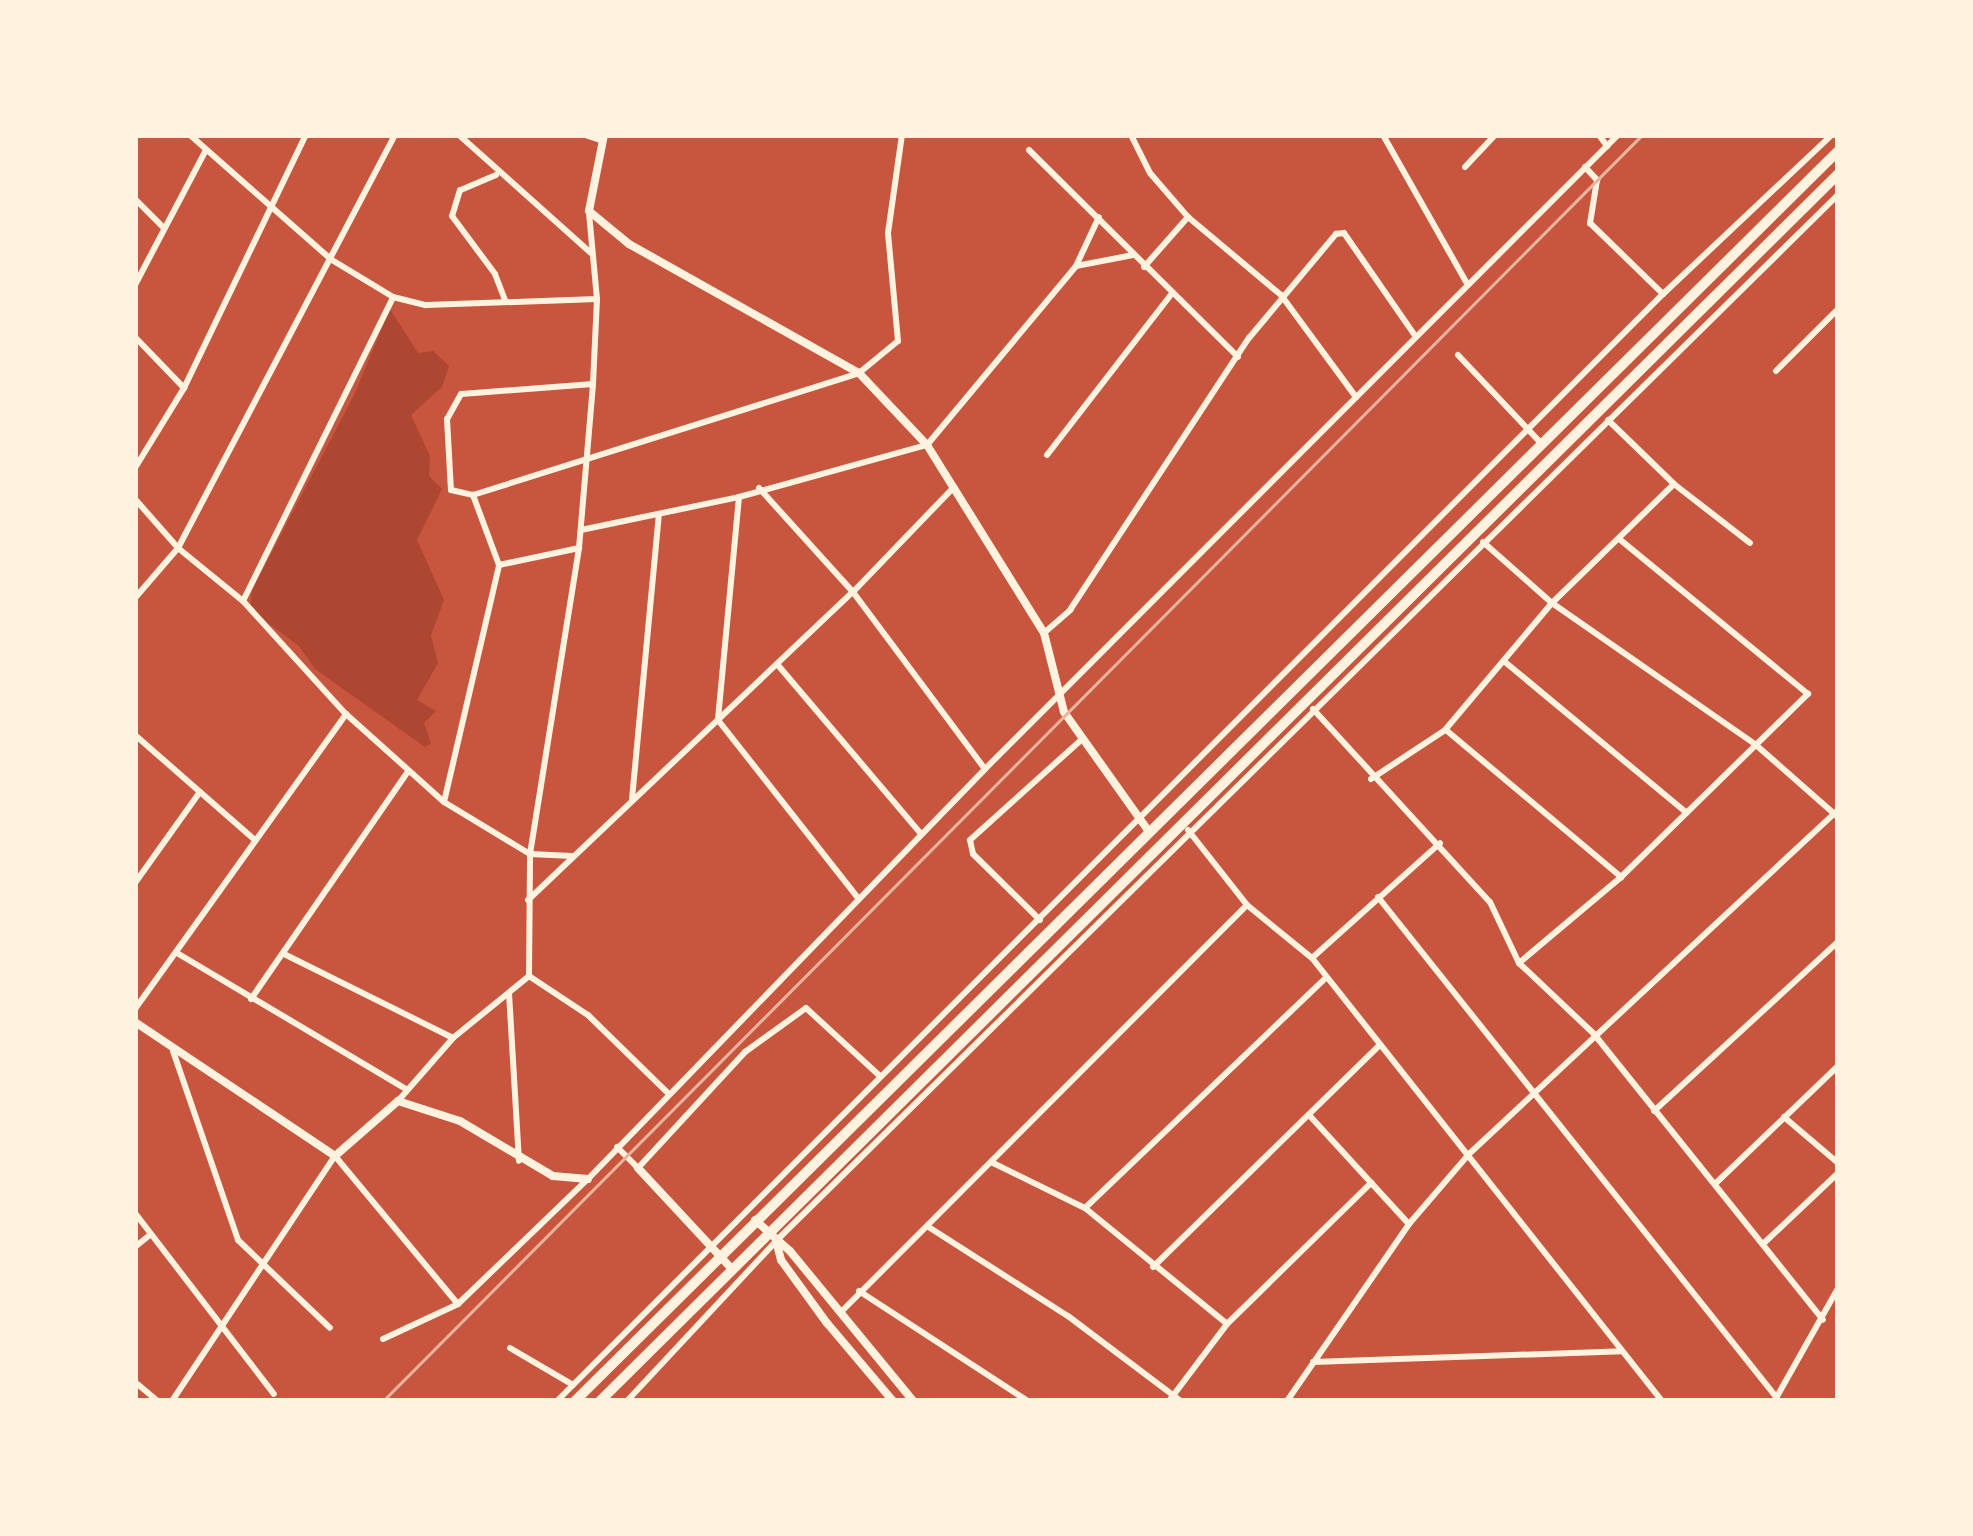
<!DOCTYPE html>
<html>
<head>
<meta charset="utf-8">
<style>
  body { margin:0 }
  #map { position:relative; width:1973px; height:1536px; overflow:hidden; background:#c8553d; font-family:"Golos Text",sans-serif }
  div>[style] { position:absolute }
  .green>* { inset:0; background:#ae4732 }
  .minor>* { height:6px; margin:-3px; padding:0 3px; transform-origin:3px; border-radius:3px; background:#fff3e0 }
  .tertiary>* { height:8px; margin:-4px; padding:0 4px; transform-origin:4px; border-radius:4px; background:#fff3e0 }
  .trunk>* { height:10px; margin:-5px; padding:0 5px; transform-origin:5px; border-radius:5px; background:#fff3e0 }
  .rail>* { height:2.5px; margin:-1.25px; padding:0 1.25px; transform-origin:1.25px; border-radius:1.25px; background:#e9b49f }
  span { translate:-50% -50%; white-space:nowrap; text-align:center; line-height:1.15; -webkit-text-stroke:10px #fff3e0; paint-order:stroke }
  .frame { position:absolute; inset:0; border:138px solid #fff3e0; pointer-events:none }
</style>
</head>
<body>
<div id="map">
  <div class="green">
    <div style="clip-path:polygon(390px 309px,418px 353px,433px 351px,449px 366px,442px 387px,411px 415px,430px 456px,429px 476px,442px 489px,417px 540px,444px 600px,431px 635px,438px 663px,417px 700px,436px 711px,424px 723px,431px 743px,425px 747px,315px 669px,299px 646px,250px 610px,252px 590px,354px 395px)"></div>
  </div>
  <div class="minor">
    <div style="left:190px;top:135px;width:189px;rotate:41.4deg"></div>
    <div style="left:332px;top:260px;width:71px;rotate:31.2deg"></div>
    <div style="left:393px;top:297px;width:34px;rotate:14deg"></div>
    <div style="left:426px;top:305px;width:171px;rotate:-2deg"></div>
    <div style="left:459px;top:135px;width:177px;rotate:41.8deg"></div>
    <div style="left:585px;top:135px;width:19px;rotate:18deg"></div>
    <div style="left:1131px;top:135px;width:42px;rotate:63.4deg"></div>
    <div style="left:1150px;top:173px;width:58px;rotate:49.2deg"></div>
    <div style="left:1188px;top:217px;width:121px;rotate:40deg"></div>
    <div style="left:1281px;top:295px;width:127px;rotate:53.7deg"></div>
    <div style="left:1383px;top:135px;width:172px;rotate:60.5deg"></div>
    <div style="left:1599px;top:135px;width:14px;rotate:54deg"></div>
    <div style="left:1029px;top:150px;width:294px;rotate:44.7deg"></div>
    <div style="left:1465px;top:167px;width:44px;rotate:-46.8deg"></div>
    <div style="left:1585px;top:167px;width:18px;rotate:47deg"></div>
    <div style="left:1597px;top:180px;width:44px;rotate:99.2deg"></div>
    <div style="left:1590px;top:223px;width:102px;rotate:44.2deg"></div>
    <div style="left:496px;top:175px;width:39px;rotate:157deg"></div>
    <div style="left:460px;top:190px;width:27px;rotate:107deg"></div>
    <div style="left:452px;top:216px;width:72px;rotate:53.4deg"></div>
    <div style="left:495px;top:274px;width:30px;rotate:69deg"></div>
    <div style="left:135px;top:199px;width:40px;rotate:45deg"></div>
    <div style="left:1076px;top:266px;width:58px;rotate:-10.9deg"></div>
    <div style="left:1144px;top:267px;width:67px;rotate:-48.7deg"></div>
    <div style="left:135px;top:285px;width:153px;rotate:-62.3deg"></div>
    <div style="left:135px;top:337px;width:71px;rotate:46.1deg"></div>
    <div style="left:1458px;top:355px;width:120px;rotate:46.7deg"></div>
    <div style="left:1776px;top:371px;width:88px;rotate:-45deg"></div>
    <div style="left:593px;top:384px;width:132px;rotate:175.7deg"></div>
    <div style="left:461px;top:394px;width:29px;rotate:119deg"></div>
    <div style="left:447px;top:419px;width:71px;rotate:86.8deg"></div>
    <div style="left:451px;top:490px;width:23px;rotate:13deg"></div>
    <div style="left:473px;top:495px;width:405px;rotate:-17.5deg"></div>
    <div style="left:859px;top:373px;width:50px;rotate:-39.4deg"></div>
    <div style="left:898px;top:341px;width:108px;rotate:-95.3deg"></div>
    <div style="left:888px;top:233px;width:99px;rotate:-81.9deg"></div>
    <div style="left:1608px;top:420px;width:92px;rotate:44.1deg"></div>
    <div style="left:1674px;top:484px;width:96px;rotate:37.8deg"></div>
    <div style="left:1838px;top:429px;width:1px;rotate:-90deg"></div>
    <div style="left:1047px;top:455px;width:201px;rotate:-52.3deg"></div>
    <div style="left:135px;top:468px;width:94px;rotate:-58.5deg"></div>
    <div style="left:184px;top:388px;width:281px;rotate:-64.3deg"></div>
    <div style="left:759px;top:488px;width:140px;rotate:47.9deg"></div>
    <div style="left:853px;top:592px;width:221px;rotate:53.3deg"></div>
    <div style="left:739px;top:497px;width:224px;rotate:95.4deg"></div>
    <div style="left:718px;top:720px;width:226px;rotate:51.8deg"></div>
    <div style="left:135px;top:499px;width:65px;rotate:48.7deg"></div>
    <div style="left:178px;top:548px;width:84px;rotate:39.2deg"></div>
    <div style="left:243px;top:601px;width:153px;rotate:47.7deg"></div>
    <div style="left:346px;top:714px;width:132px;rotate:41.9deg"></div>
    <div style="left:444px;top:802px;width:100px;rotate:31.2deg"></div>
    <div style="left:530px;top:854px;width:42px;rotate:2.7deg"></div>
    <div style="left:581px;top:530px;width:161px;rotate:-11.8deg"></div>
    <div style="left:739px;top:497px;width:195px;rotate:-15.5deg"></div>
    <div style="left:927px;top:445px;width:233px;rotate:-50.2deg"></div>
    <div style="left:1076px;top:266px;width:54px;rotate:-64.9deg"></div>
    <div style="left:1483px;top:542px;width:92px;rotate:41.5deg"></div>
    <div style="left:1552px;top:603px;width:249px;rotate:34.8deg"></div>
    <div style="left:1756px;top:745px;width:109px;rotate:41.3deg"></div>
    <div style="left:499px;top:565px;width:82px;rotate:-12deg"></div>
    <div style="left:135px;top:598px;width:66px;rotate:-49.3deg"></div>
    <div style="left:178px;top:548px;width:467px;rotate:-62.3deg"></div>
    <div style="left:243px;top:601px;width:339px;rotate:-63.7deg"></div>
    <div style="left:1044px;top:633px;width:35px;rotate:-41deg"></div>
    <div style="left:1070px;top:610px;width:326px;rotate:-56.7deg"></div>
    <div style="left:1249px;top:338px;width:136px;rotate:-50.1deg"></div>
    <div style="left:1336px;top:234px;width:8px;rotate:-7deg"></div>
    <div style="left:1344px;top:233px;width:126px;rotate:55.3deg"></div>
    <div style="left:1505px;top:662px;width:236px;rotate:39.7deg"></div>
    <div style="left:777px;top:664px;width:223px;rotate:49.7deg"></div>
    <div style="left:1313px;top:709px;width:262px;rotate:47.5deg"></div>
    <div style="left:1490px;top:902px;width:68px;rotate:64.6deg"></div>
    <div style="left:1519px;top:963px;width:103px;rotate:43.4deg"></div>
    <div style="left:1594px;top:1034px;width:366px;rotate:51.3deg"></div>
    <div style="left:1446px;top:730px;width:229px;rotate:40deg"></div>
    <div style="left:135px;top:735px;width:159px;rotate:41.2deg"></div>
    <div style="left:1371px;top:779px;width:89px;rotate:-33.5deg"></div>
    <div style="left:1445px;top:730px;width:166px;rotate:-49.9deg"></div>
    <div style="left:1552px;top:603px;width:170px;rotate:-44.3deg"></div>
    <div style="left:632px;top:799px;width:284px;rotate:-84.6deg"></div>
    <div style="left:444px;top:802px;width:243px;rotate:-76.9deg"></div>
    <div style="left:499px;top:565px;width:75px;rotate:-110.4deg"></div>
    <div style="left:1188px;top:830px;width:95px;rotate:51.8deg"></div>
    <div style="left:1247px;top:905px;width:84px;rotate:39.2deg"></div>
    <div style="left:1312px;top:958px;width:565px;rotate:51.69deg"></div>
    <div style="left:135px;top:883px;width:112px;rotate:-54.5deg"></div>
    <div style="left:1378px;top:897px;width:640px;rotate:51.47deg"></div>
    <div style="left:528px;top:900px;width:448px;rotate:-43.5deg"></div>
    <div style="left:853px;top:592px;width:146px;rotate:-46.1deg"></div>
    <div style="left:1040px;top:920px;width:94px;rotate:-135.4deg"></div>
    <div style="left:973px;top:854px;width:14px;rotate:-102deg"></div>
    <div style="left:970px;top:840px;width:151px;rotate:-42deg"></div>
    <div style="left:177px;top:953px;width:266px;rotate:30.7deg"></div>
    <div style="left:286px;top:955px;width:186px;rotate:26.4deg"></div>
    <div style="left:1312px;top:958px;width:172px;rotate:-41.9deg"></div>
    <div style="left:1519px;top:963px;width:133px;rotate:-40.1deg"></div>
    <div style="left:1621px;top:877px;width:262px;rotate:-44.4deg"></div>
    <div style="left:1808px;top:694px;width:244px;rotate:-140.6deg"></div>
    <div style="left:529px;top:976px;width:71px;rotate:33.5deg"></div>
    <div style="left:588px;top:1015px;width:110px;rotate:44.3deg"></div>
    <div style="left:509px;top:993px;width:168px;rotate:86.6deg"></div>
    <div style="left:251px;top:999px;width:277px;rotate:-55.4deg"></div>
    <div style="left:135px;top:1009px;width:363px;rotate:-54.4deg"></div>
    <div style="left:173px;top:1051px;width:200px;rotate:71deg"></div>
    <div style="left:238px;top:1240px;width:127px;rotate:43.7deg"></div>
    <div style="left:398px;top:1101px;width:84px;rotate:-48.9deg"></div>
    <div style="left:453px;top:1038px;width:98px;rotate:-39.2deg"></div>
    <div style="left:529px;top:976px;width:122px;rotate:-89.5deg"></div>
    <div style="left:530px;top:854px;width:310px;rotate:-80.9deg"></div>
    <div style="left:579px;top:548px;width:165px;rotate:-85.1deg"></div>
    <div style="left:593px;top:384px;width:85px;rotate:-87.3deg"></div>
    <div style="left:597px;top:299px;width:87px;rotate:-95.3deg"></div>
    <div style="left:1654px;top:1111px;width:250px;rotate:-42.6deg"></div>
    <div style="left:1309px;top:1115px;width:148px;rotate:47.5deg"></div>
    <div style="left:1784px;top:1117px;width:71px;rotate:40.4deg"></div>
    <div style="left:617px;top:1147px;width:30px;rotate:45deg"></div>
    <div style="left:638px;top:1168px;width:158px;rotate:-47.3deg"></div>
    <div style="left:745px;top:1052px;width:75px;rotate:-35.8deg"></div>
    <div style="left:806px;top:1008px;width:100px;rotate:42.6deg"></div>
    <div style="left:991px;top:1162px;width:105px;rotate:26.1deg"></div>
    <div style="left:1085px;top:1208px;width:183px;rotate:39.2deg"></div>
    <div style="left:1716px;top:1183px;width:169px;rotate:-43.8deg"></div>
    <div style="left:1085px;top:1208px;width:333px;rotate:-43.7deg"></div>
    <div style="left:135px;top:1213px;width:228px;rotate:52.5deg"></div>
    <div style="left:927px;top:1226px;width:167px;rotate:32.6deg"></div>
    <div style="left:1068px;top:1316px;width:141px;rotate:37deg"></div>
    <div style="left:1763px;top:1244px;width:103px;rotate:-43.4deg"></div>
    <div style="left:135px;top:1247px;width:19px;rotate:-39deg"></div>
    <div style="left:1153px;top:1267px;width:318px;rotate:-44.4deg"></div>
    <div style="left:859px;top:1291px;width:202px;rotate:33.1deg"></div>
    <div style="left:841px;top:1312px;width:575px;rotate:-45.07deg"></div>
    <div style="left:383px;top:1339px;width:83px;rotate:-25deg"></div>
    <div style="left:458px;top:1304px;width:180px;rotate:-43.9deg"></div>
    <div style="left:588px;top:1179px;width:571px;rotate:-45.92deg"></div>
    <div style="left:985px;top:769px;width:896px;rotate:-45.05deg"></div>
    <div style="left:510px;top:1348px;width:73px;rotate:30.4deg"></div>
    <div style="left:1313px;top:1362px;width:309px;rotate:-2deg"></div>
    <div style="left:135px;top:1382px;width:30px;rotate:40deg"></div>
    <div style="left:1775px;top:1400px;width:129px;rotate:-60.6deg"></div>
    <div style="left:172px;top:1401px;width:294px;rotate:-56.4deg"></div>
    <div style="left:335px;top:1156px;width:192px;rotate:50.3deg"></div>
    <div style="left:557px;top:1401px;width:1565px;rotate:-45.03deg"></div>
    <div style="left:1663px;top:294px;width:232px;rotate:-43.3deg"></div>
    <div style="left:627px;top:1401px;width:219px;rotate:-47deg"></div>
    <div style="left:776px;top:1241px;width:1491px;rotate:-44.57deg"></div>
    <div style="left:1169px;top:1401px;width:96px;rotate:-53deg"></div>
    <div style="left:1227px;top:1324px;width:202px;rotate:-44.4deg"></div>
    <div style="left:1287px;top:1401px;width:215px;rotate:-55.4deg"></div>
    <div style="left:1409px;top:1224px;width:92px;rotate:-49.4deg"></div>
    <div style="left:1469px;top:1154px;width:504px;rotate:-42.99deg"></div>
  </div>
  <div class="tertiary">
    <div style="left:604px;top:135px;width:77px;rotate:101.2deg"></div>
    <div style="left:589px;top:211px;width:52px;rotate:39.5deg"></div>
    <div style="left:629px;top:244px;width:264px;rotate:29.3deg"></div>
    <div style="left:859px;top:373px;width:99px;rotate:46.6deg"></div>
    <div style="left:927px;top:445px;width:221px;rotate:58.1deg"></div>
    <div style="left:1044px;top:633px;width:81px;rotate:75.8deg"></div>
    <div style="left:1064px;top:712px;width:145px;rotate:54.6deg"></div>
    <div style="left:135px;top:1022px;width:241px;rotate:33.8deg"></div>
    <div style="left:335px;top:1156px;width:84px;rotate:-41.1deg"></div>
    <div style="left:398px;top:1101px;width:65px;rotate:17.9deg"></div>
    <div style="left:460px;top:1121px;width:108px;rotate:30.6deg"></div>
    <div style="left:553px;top:1176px;width:35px;rotate:5deg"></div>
    <div style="left:638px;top:1168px;width:138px;rotate:47.1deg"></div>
    <div style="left:755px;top:1220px;width:47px;rotate:41.5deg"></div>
    <div style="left:790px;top:1251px;width:194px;rotate:50.6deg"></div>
    <div style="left:776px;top:1241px;width:20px;rotate:75deg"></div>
    <div style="left:781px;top:1260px;width:78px;rotate:53.9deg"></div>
    <div style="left:827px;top:1323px;width:102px;rotate:49.8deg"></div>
  </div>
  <div class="trunk">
    <div style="left:575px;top:1401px;width:1777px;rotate:-44.7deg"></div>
    <div style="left:600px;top:1401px;width:1743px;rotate:-44.74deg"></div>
  </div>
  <div class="rail">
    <div style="left:383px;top:1401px;width:1785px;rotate:-45.16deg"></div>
  </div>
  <div class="frame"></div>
</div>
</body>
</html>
